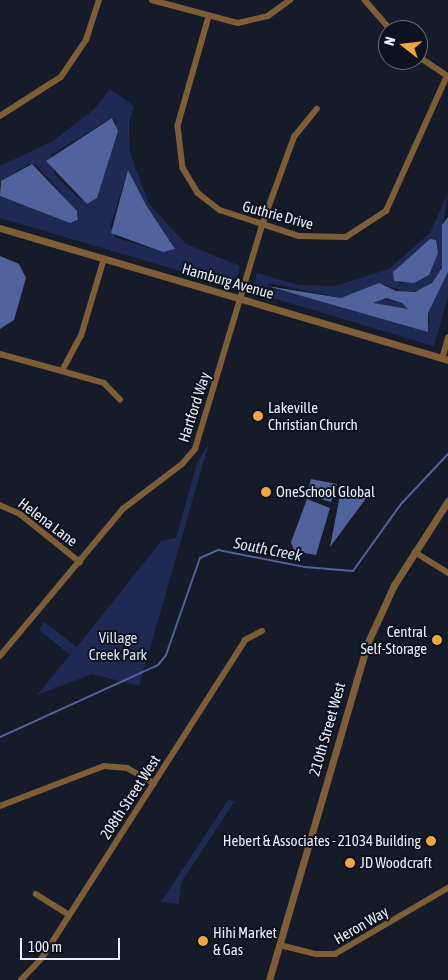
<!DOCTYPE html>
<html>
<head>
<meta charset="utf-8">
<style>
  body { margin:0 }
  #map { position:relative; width:448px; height:980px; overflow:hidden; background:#161b29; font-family:"Asap Condensed",sans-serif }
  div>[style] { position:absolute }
  .green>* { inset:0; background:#1e2a54 }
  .water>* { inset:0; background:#51639c }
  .stream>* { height:2px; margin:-1px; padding:0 1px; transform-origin:1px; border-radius:1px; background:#51639c }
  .minor>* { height:5.5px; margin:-2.75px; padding:0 2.75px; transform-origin:2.75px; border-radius:2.75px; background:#7e5e37 }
  .tertiary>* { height:7px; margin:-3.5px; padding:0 3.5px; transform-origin:3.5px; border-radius:3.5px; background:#7e5e37 }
  .dots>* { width:14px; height:14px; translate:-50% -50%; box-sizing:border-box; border:2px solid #0e121f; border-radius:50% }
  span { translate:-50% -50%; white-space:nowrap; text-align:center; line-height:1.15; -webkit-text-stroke:4px #0e121f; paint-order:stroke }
  .street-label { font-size:15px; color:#ebeff9 }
  .poi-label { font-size:15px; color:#ebeff9 }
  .left { translate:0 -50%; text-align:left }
  .right { translate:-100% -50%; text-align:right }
  .park-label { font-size:15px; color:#dde3f4 }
  .water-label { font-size:16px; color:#dbe1f3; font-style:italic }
  .north { position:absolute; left:378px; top:20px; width:50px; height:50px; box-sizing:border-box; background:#0e121f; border:1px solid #666a76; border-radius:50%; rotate:286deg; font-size:14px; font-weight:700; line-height:20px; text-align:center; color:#ebeff9 }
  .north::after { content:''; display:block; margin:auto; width:18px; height:22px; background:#f1a63f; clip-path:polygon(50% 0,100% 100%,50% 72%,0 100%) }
  .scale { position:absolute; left:20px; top:938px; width:100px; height:22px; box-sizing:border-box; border:2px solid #ebeff9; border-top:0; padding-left:6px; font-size:15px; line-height:18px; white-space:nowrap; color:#ebeff9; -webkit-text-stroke:4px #0e121f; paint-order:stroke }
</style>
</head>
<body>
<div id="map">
  <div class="green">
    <div style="clip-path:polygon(evenodd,110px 89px,134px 106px,129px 123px,130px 152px,149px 204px,186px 244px,240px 266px,235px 287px,0 218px,0 196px,70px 223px,78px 221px,79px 214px,36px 165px,29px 164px,0 182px,0 166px,53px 141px,93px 110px,110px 89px,112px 118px,117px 121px,82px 201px,55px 175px,51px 155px,112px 118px,110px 89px,128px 170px,146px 205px,175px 249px,163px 252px,116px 238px,110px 227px,128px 170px)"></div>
    <div style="clip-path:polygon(evenodd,448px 193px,442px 231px,445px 259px,437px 277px,425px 288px,407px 293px,383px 284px,341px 298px,269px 283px,268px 288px,430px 325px,428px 313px,448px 272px,448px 297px,434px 346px,252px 292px,257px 273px,298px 285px,335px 286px,389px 269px,430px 233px,448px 193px,430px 239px,429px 275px,400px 284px,393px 272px,430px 239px)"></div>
    <div style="clip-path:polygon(379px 298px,402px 303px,408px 309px,374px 304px)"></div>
    <div style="clip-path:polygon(209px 443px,139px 686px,92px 674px,37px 695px,70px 655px,39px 630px,44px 622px,77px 647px,161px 541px,176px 538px,197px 463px)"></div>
    <div style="clip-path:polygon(229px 799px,234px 802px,181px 883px,179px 904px,161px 902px)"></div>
  </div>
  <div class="water">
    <div style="clip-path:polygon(112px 118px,118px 131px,97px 198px,87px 204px,46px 161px)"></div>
    <div style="clip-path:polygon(32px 164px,77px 211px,78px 220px,70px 223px,0 196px,1px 181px)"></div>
    <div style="clip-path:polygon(128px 170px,146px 205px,175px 249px,163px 252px,111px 233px)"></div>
    <div style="clip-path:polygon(evenodd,448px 217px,448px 272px,428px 313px,428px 332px,267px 286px,341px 298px,379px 283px,396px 291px,415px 292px,432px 283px,442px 268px,442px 225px,448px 217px,386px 298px,402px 303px,408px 309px,373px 303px,386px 298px)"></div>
    <div style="clip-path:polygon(430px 239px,436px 240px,438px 253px,429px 275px,414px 283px,394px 281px,393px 272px)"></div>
    <div style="clip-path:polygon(0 256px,19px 264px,26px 278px,14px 320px,0 329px)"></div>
    <div style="clip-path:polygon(311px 479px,337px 484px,331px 502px,307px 495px)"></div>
    <div style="clip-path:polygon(347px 489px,370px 493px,330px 547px,340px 495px)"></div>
    <div style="clip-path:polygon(307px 499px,330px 508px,316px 555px,294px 551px,291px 542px)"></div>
  </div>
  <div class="stream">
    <div style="left:0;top:737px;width:174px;rotate:-24.5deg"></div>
    <div style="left:158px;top:665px;width:13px;rotate:-51deg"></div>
    <div style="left:166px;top:655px;width:103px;rotate:-70.7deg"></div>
    <div style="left:200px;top:558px;width:20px;rotate:-24deg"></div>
    <div style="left:218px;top:550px;width:89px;rotate:11.1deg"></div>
    <div style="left:305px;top:567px;width:48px;rotate:4.8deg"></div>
    <div style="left:353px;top:571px;width:82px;rotate:-54.4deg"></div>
    <div style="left:401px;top:504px;width:69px;rotate:-46.8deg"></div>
  </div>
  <div class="minor">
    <div style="left:152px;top:0;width:89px;rotate:15deg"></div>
    <div style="left:238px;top:23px;width:31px;rotate:-13deg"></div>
    <div style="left:268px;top:16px;width:27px;rotate:-36deg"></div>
    <div style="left:365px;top:0;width:40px;rotate:49deg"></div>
    <div style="left:209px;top:17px;width:113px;rotate:105.9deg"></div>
    <div style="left:178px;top:126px;width:42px;rotate:83.2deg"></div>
    <div style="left:183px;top:168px;width:29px;rotate:59deg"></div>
    <div style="left:198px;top:193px;width:28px;rotate:38deg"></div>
    <div style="left:220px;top:210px;width:83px;rotate:18.2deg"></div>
    <div style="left:299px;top:236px;width:47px;rotate:1.2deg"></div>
    <div style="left:346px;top:237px;width:48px;rotate:-33deg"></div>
    <div style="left:386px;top:211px;width:148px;rotate:-65.7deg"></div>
    <div style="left:418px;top:56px;width:36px;rotate:34deg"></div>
    <div style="left:0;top:116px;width:72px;rotate:-32.6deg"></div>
    <div style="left:61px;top:77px;width:45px;rotate:-56deg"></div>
    <div style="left:86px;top:40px;width:42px;rotate:-72deg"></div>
    <div style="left:0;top:354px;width:64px;rotate:15.3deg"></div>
    <div style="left:62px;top:371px;width:40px;rotate:-62deg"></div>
    <div style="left:81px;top:336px;width:80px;rotate:-73.4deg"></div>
    <div style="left:442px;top:359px;width:22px;rotate:-74deg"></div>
    <div style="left:62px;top:371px;width:44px;rotate:15.9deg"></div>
    <div style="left:104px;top:383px;width:23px;rotate:45deg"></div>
    <div style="left:0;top:505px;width:22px;rotate:24deg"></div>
    <div style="left:20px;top:514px;width:77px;rotate:38.7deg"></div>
    <div style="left:415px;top:552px;width:39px;rotate:32deg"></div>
    <div style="left:0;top:656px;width:192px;rotate:-50.1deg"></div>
    <div style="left:123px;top:509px;width:74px;rotate:-37.3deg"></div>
    <div style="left:182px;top:464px;width:20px;rotate:-49deg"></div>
    <div style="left:195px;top:449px;width:234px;rotate:-73.3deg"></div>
    <div style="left:262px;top:225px;width:94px;rotate:-70deg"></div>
    <div style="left:294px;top:137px;width:36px;rotate:-51deg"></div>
    <div style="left:0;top:806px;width:111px;rotate:-21deg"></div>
    <div style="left:104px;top:766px;width:23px;rotate:5deg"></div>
    <div style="left:127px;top:768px;width:31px;rotate:29deg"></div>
    <div style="left:36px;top:894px;width:39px;rotate:32deg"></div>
    <div style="left:280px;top:945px;width:38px;rotate:14deg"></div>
    <div style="left:317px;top:954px;width:18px"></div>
    <div style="left:335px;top:954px;width:131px;rotate:-30.3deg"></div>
    <div style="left:21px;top:980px;width:30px;rotate:-46deg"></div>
    <div style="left:42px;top:958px;width:377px;rotate:-57.4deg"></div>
    <div style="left:245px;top:640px;width:19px;rotate:-28deg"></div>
  </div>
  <div class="tertiary">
    <div style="left:0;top:228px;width:467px;rotate:16.4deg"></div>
    <div style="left:269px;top:980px;width:350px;rotate:-73.7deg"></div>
    <div style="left:367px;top:644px;width:65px;rotate:-65.4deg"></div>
    <div style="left:394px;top:585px;width:100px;rotate:-57.3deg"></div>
  </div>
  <div class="dots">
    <div style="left:258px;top:416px;background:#f1a63f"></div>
    <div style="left:266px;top:492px;background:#f1a63f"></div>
    <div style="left:437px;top:640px;background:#f1a63f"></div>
    <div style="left:431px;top:841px;background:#f1a63f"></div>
    <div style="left:350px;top:863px;background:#f1a63f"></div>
    <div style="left:203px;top:941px;background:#f1a63f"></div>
  </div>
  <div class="street-label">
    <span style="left:278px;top:215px;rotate:15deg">Guthrie Drive</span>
    <span style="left:228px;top:281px;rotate:16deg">Hamburg Avenue</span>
    <span style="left:194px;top:407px;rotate:-72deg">Hartford Way</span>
    <span style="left:48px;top:522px;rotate:37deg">Helena Lane</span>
    <span style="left:327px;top:729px;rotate:-74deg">210th Street West</span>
    <span style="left:130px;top:797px;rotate:-57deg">208th Street West</span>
    <span style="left:361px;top:925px;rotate:-30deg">Heron Way</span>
  </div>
  <div class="poi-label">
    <span class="left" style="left:268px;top:416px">Lakeville<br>Christian Church</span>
    <span class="left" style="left:276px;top:492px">OneSchool Global</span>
    <span class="right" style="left:427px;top:640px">Central<br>Self-Storage</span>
    <span class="right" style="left:421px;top:841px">Hebert &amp; Associates - 21034 Building</span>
    <span class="left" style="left:360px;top:863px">JD Woodcraft</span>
    <span class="left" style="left:213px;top:941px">Hihi Market<br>&amp; Gas</span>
  </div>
  <div class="park-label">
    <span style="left:118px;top:646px">Village<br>Creek Park</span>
  </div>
  <div class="water-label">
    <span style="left:268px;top:549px;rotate:11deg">South Creek</span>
  </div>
  <div class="north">N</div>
  <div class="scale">100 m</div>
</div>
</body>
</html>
